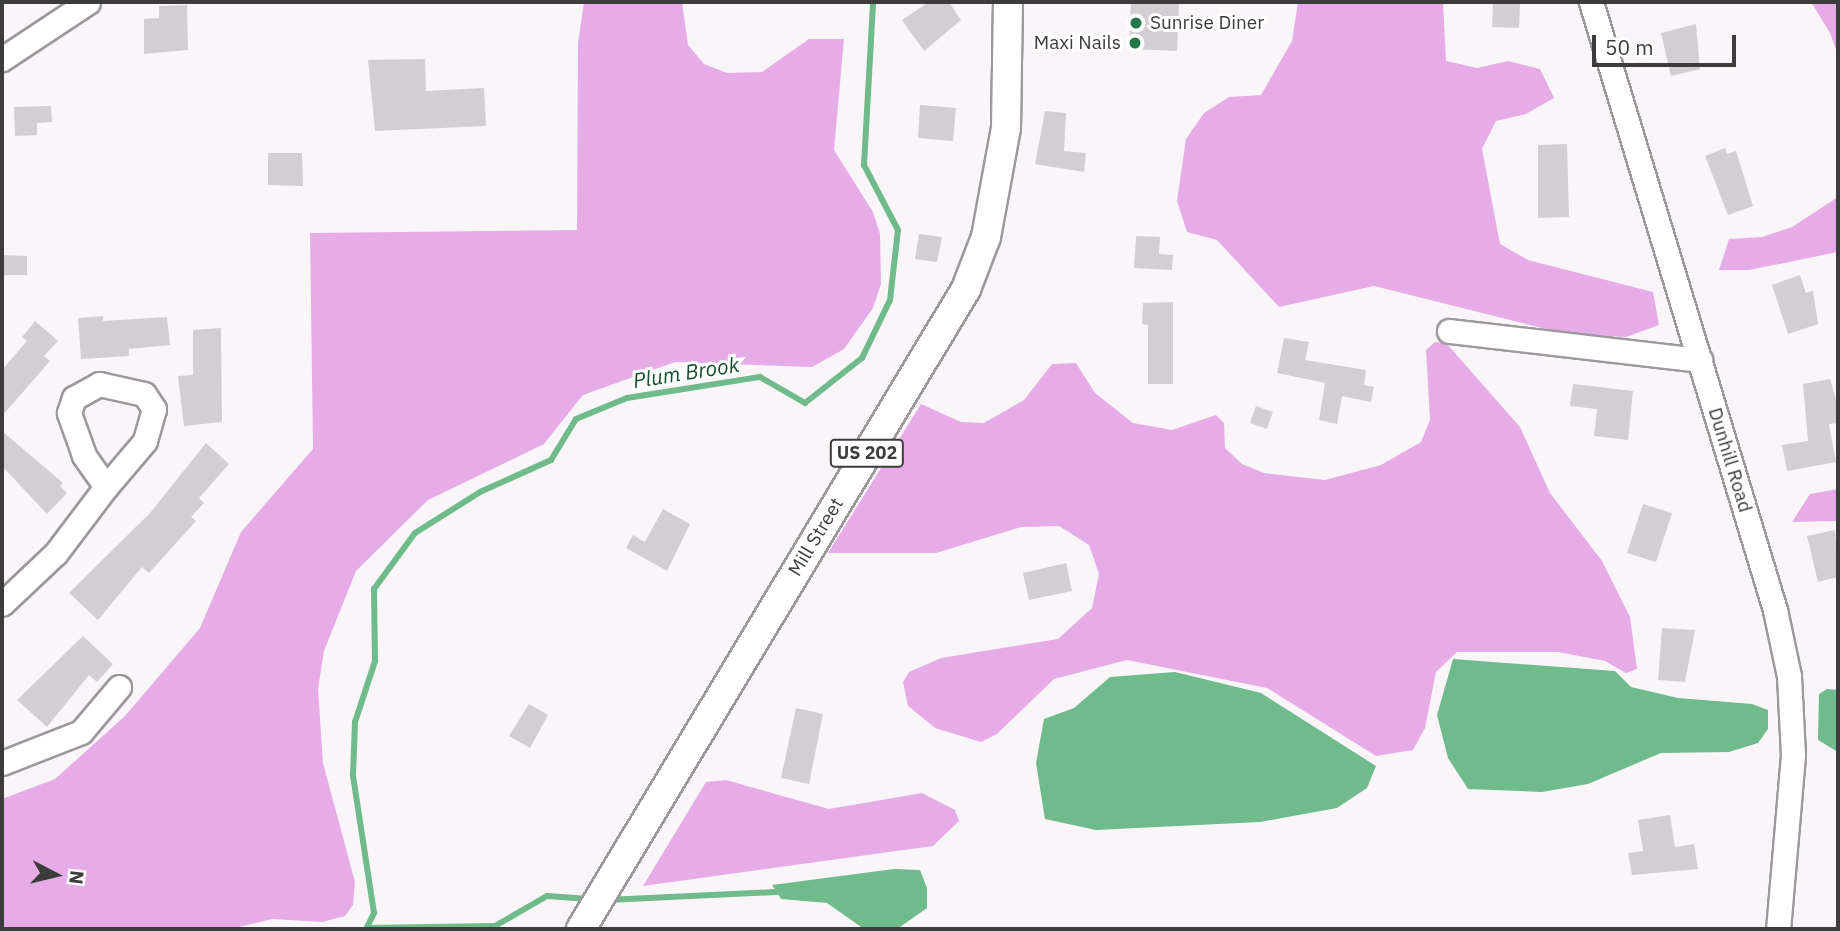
<!DOCTYPE html>
<html>
<head>
<meta charset="utf-8">
<style>
  body { margin:0 }
  #map { position:relative; width:1840px; height:931px; overflow:hidden; background:#f9f5f9; font-family:"IBM Plex Sans",sans-serif }
  div>[style] { position:absolute }
  .forest>* { inset:0; background:#e6ace8 }
  .water>* { inset:0; background:#70bb8b }
  .stream>* { height:6px; margin:-3px; padding:0 3px; transform-origin:3px; border-radius:3px; background:#70bb8b }
  .building>* { inset:0; background:#d2ced2 }
  .roads { filter:drop-shadow(2px 0 #9c989c) drop-shadow(-2px 0 #9c989c) drop-shadow(0 2px #9c989c) drop-shadow(0 -2px #9c989c) }
  .minor>* { height:23px; margin:-11.5px; padding:0 11.5px; transform-origin:11.5px; border-radius:11.5px; background:#fff }
  .major>* { height:28px; margin:-14px; padding:0 14px; transform-origin:14px; border-radius:14px; background:#fff }
  .dots>* { width:19px; height:19px; translate:-50% -50%; box-sizing:border-box; border:4px solid #fff; border-radius:50% }
  span { translate:-50% -50%; white-space:nowrap; text-align:center; line-height:1.15; -webkit-text-stroke:6px #fff; paint-order:stroke }
  .shield-label span { padding:2px 5px; background:#fff; border:2px solid; border-radius:5px; -webkit-text-stroke-width:0 }
  .shield-label { font-size:18px; color:#3d3c3d; font-weight:700 }
  .poi-label { font-size:19px; color:#3d3c3d }
  .left { translate:0 -50%; text-align:left }
  .right { translate:-100% -50%; text-align:right }
  .street-label { font-size:19px; color:#3d3c3d }
  .water-label { font-size:21px; color:#154e2e; font-style:italic }
  .frame { position:absolute; inset:0; border:4px solid #3d3c3d; pointer-events:none }
  .north { position:absolute; left:21px; top:840px; width:70px; height:70px; -webkit-text-stroke:5px #fff; paint-order:stroke; rotate:97deg; font-size:19px; font-weight:700; line-height:28px; text-align:center; color:#3d3c3d }
  .north::after { content:''; display:block; margin:auto; width:24px; height:32px; background:#3d3c3d; clip-path:polygon(50% 0,100% 100%,50% 72%,0 100%) }
  .scale { position:absolute; left:1592px; top:35px; width:144px; height:32px; box-sizing:border-box; border:4px solid #3d3c3d; border-top:0; padding-left:9px; font-size:21px; line-height:24px; white-space:nowrap; color:#3d3c3d; -webkit-text-stroke:5px #fff; paint-order:stroke }
</style>
</head>
<body>
<div id="map">
  <div class="forest">
    <div style="clip-path:polygon(584px 2px,682px 2px,688px 45px,704px 64px,727px 73px,762px 72px,809px 39px,844px 39px,834px 150px,873px 212px,880px 234px,881px 284px,873px 308px,844px 349px,812px 367px,675px 362px,583px 395px,544px 444px,428px 500px,356px 571px,324px 651px,318px 689px,323px 763px,355px 882px,353px 905px,345px 916px,322px 922px,272px 919px,231px 929px,2px 929px,2px 799px,55px 779px,125px 716px,200px 628px,241px 532px,313px 449px,310px 233px,577px 230px,578px 43px)"></div>
    <div style="clip-path:polygon(1298px 2px,1443px 2px,1446px 61px,1477px 68px,1508px 61px,1540px 69px,1554px 98px,1526px 114px,1496px 121px,1482px 149px,1500px 244px,1528px 260px,1653px 292px,1659px 325px,1626px 337px,1562px 333px,1374px 286px,1279px 307px,1217px 240px,1187px 232px,1177px 201px,1186px 139px,1204px 113px,1229px 97px,1261px 95px,1292px 41px)"></div>
    <div style="clip-path:polygon(1811px 2px,1838px 2px,1838px 55px,1830px 33px)"></div>
    <div style="clip-path:polygon(1838px 197px,1838px 252px,1749px 270px,1719px 270px,1729px 239px,1762px 237px,1792px 227px)"></div>
    <div style="clip-path:polygon(1435px 342px,1447px 344px,1520px 427px,1550px 493px,1602px 561px,1630px 617px,1637px 669px,1626px 673px,1605px 661px,1558px 652px,1457px 652px,1436px 672px,1425px 728px,1413px 750px,1376px 756px,1267px 688px,1127px 660px,1054px 679px,997px 734px,981px 742px,935px 728px,908px 706px,903px 682px,909px 672px,941px 658px,1058px 639px,1092px 608px,1099px 574px,1089px 545px,1059px 526px,1021px 527px,936px 553px,828px 553px,921px 404px,961px 422px,984px 423px,1024px 400px,1052px 364px,1076px 363px,1095px 393px,1133px 423px,1172px 430px,1216px 415px,1224px 423px,1225px 448px,1242px 464px,1264px 473px,1325px 480px,1381px 465px,1421px 442px,1430px 420px,1426px 350px)"></div>
    <div style="clip-path:polygon(1838px 489px,1838px 521px,1792px 522px,1810px 494px)"></div>
    <div style="clip-path:polygon(726px 780px,829px 809px,922px 793px,955px 810px,959px 821px,933px 846px,643px 886px,706px 782px)"></div>
  </div>
  <div class="water">
    <div style="clip-path:polygon(1453px 659px,1615px 671px,1631px 687px,1678px 698px,1752px 704px,1768px 710px,1768px 729px,1758px 743px,1729px 752px,1661px 753px,1588px 784px,1542px 792px,1468px 789px,1448px 758px,1437px 715px)"></div>
    <div style="clip-path:polygon(1175px 672px,1261px 693px,1376px 766px,1367px 788px,1337px 808px,1260px 822px,1096px 830px,1045px 819px,1036px 763px,1044px 719px,1074px 708px,1110px 677px)"></div>
    <div style="clip-path:polygon(1827px 689px,1838px 690px,1838px 752px,1818px 740px,1819px 694px)"></div>
    <div style="clip-path:polygon(894px 869px,920px 870px,927px 888px,927px 908px,900px 927px,864px 929px,827px 903px,781px 899px,772px 885px)"></div>
  </div>
  <div class="stream">
    <div style="left:607px;top:900px;width:169px;rotate:-2.7deg"></div>
    <div style="left:367px;top:928px;width:128px;rotate:-0.9deg"></div>
    <div style="left:495px;top:926px;width:60px;rotate:-30deg"></div>
    <div style="left:547px;top:896px;width:42px;rotate:4.1deg"></div>
    <div style="left:366px;top:929px;width:18px;rotate:-63deg"></div>
    <div style="left:374px;top:913px;width:140px;rotate:-98.7deg"></div>
    <div style="left:353px;top:775px;width:53px;rotate:-87.8deg"></div>
    <div style="left:355px;top:722px;width:64px;rotate:-71.8deg"></div>
    <div style="left:375px;top:661px;width:72px;rotate:-90.8deg"></div>
    <div style="left:374px;top:589px;width:69px;rotate:-53.8deg"></div>
    <div style="left:415px;top:533px;width:77px;rotate:-32.2deg"></div>
    <div style="left:480px;top:492px;width:78px;rotate:-24.3deg"></div>
    <div style="left:551px;top:460px;width:48px;rotate:-58.6deg"></div>
    <div style="left:576px;top:419px;width:55px;rotate:-22.4deg"></div>
    <div style="left:627px;top:398px;width:135px;rotate:-9deg"></div>
    <div style="left:760px;top:377px;width:52px;rotate:30deg"></div>
    <div style="left:805px;top:403px;width:73px;rotate:-38.3deg"></div>
    <div style="left:862px;top:358px;width:64px;rotate:-64.2deg"></div>
    <div style="left:890px;top:300px;width:70px;rotate:-83.5deg"></div>
    <div style="left:898px;top:230px;width:73px;rotate:-117.6deg"></div>
    <div style="left:864px;top:165px;width:163px;rotate:-86.8deg"></div>
  </div>
  <div class="building">
    <div style="clip-path:polygon(929px 2px,949px 2px,961px 20px,924px 51px,902px 20px)"></div>
    <div style="clip-path:polygon(1131px 2px,1179px 2px,1177px 51px,1129px 49px)"></div>
    <div style="clip-path:polygon(1493px 2px,1520px 2px,1519px 28px,1492px 27px)"></div>
    <div style="clip-path:polygon(187px 5px,188px 50px,144px 54px,144px 19px,159px 18px,159px 6px)"></div>
    <div style="clip-path:polygon(1696px 24px,1700px 69px,1671px 76px,1661px 33px)"></div>
    <div style="clip-path:polygon(425px 59px,426px 91px,484px 88px,486px 126px,375px 131px,368px 60px)"></div>
    <div style="clip-path:polygon(920px 105px,956px 108px,953px 141px,918px 138px)"></div>
    <div style="clip-path:polygon(51px 106px,52px 122px,37px 123px,37px 135px,15px 136px,14px 107px)"></div>
    <div style="clip-path:polygon(1045px 111px,1066px 113px,1064px 151px,1086px 153px,1084px 172px,1035px 164px)"></div>
    <div style="clip-path:polygon(1567px 144px,1569px 217px,1538px 218px,1538px 145px)"></div>
    <div style="clip-path:polygon(1725px 148px,1727px 154px,1736px 151px,1753px 206px,1728px 215px,1705px 156px)"></div>
    <div style="clip-path:polygon(268px 153px,302px 153px,303px 186px,268px 185px)"></div>
    <div style="clip-path:polygon(919px 234px,942px 237px,937px 262px,915px 259px)"></div>
    <div style="clip-path:polygon(1136px 236px,1160px 237px,1159px 254px,1173px 255px,1172px 270px,1134px 268px)"></div>
    <div style="clip-path:polygon(2px 255px,27px 256px,27px 275px,2px 275px)"></div>
    <div style="clip-path:polygon(1800px 275px,1806px 293px,1813px 291px,1818px 324px,1788px 334px,1772px 285px)"></div>
    <div style="clip-path:polygon(1173px 302px,1173px 384px,1148px 384px,1148px 325px,1142px 324px,1143px 303px)"></div>
    <div style="clip-path:polygon(103px 316px,103px 321px,167px 317px,170px 345px,129px 349px,129px 356px,81px 359px,78px 318px)"></div>
    <div style="clip-path:polygon(35px 321px,58px 341px,44px 356px,50px 361px,2px 416px,2px 370px,27px 341px,22px 337px)"></div>
    <div style="clip-path:polygon(221px 328px,222px 422px,184px 426px,178px 376px,193px 375px,193px 330px)"></div>
    <div style="clip-path:polygon(1284px 338px,1309px 342px,1305px 360px,1366px 370px,1364px 385px,1374px 387px,1371px 402px,1342px 396px,1337px 424px,1319px 420px,1325px 383px,1277px 373px)"></div>
    <div style="clip-path:polygon(1830px 379px,1838px 406px,1838px 423px,1829px 424px,1836px 462px,1787px 471px,1782px 445px,1808px 441px,1803px 384px)"></div>
    <div style="clip-path:polygon(1573px 384px,1633px 391px,1628px 440px,1594px 436px,1597px 409px,1570px 406px)"></div>
    <div style="clip-path:polygon(1256px 406px,1273px 412px,1267px 429px,1250px 423px)"></div>
    <div style="clip-path:polygon(2px 431px,63px 483px,60px 486px,67px 493px,47px 514px,2px 466px)"></div>
    <div style="clip-path:polygon(206px 443px,229px 464px,199px 498px,204px 503px,191px 517px,196px 521px,149px 573px,142px 567px,98px 620px,69px 593px,150px 513px)"></div>
    <div style="clip-path:polygon(1643px 504px,1672px 513px,1656px 562px,1627px 553px)"></div>
    <div style="clip-path:polygon(663px 509px,690px 524px,667px 571px,626px 548px,633px 535px,645px 542px)"></div>
    <div style="clip-path:polygon(1835px 530px,1838px 577px,1818px 582px,1807px 536px)"></div>
    <div style="clip-path:polygon(1066px 563px,1072px 591px,1029px 600px,1023px 573px)"></div>
    <div style="clip-path:polygon(1662px 628px,1695px 630px,1685px 682px,1658px 680px)"></div>
    <div style="clip-path:polygon(83px 636px,113px 664px,97px 682px,89px 675px,47px 727px,17px 700px)"></div>
    <div style="clip-path:polygon(529px 704px,548px 715px,530px 748px,509px 736px)"></div>
    <div style="clip-path:polygon(796px 708px,823px 714px,809px 784px,781px 778px)"></div>
    <div style="clip-path:polygon(1670px 815px,1675px 847px,1694px 844px,1698px 869px,1632px 875px,1628px 853px,1643px 851px,1638px 820px)"></div>
  </div>
  <div class="roads">
    <div class="minor">
      <div style="left:1591px;top:2px;width:635px;rotate:73.16deg"></div>
      <div style="left:1775px;top:610px;width:67px;rotate:78deg"></div>
      <div style="left:1789px;top:676px;width:79px;rotate:87.1deg"></div>
      <div style="left:1793px;top:755px;width:175px;rotate:94.9deg"></div>
      <div style="left:2px;top:59px;width:103px;rotate:-33.5deg"></div>
      <div style="left:1449px;top:331px;width:253px;rotate:6.6deg"></div>
      <div style="left:99px;top:384px;width:46px;rotate:12.5deg"></div>
      <div style="left:144px;top:394px;width:18px;rotate:56deg"></div>
      <div style="left:154px;top:409px;width:33px;rotate:106deg"></div>
      <div style="left:145px;top:441px;width:60px;rotate:130.3deg"></div>
      <div style="left:106px;top:487px;width:39px;rotate:-125deg"></div>
      <div style="left:84px;top:455px;width:45px;rotate:-109.7deg"></div>
      <div style="left:69px;top:413px;width:16px;rotate:-72deg"></div>
      <div style="left:74px;top:398px;width:29px;rotate:-29deg"></div>
      <div style="left:2px;top:604px;width:74px;rotate:-43.4deg"></div>
      <div style="left:56px;top:553px;width:83px;rotate:-52.9deg"></div>
      <div style="left:2px;top:763px;width:85px;rotate:-21.4deg"></div>
      <div style="left:81px;top:732px;width:59px;rotate:-49.8deg"></div>
    </div>
    <div class="major">
      <div style="left:581px;top:929px;width:747px;rotate:-58.97deg"></div>
      <div style="left:966px;top:289px;width:56px;rotate:-69deg"></div>
      <div style="left:986px;top:237px;width:111px;rotate:-79.6deg"></div>
      <div style="left:1006px;top:128px;width:126px;rotate:-89.1deg"></div>
    </div>
  </div>
  <div class="dots">
    <div style="left:1136px;top:23px;background:#257849"></div>
    <div style="left:1135px;top:43px;background:#257849"></div>
  </div>
  <div class="shield-label">
    <span style="left:867px;top:453px">US 202</span>
  </div>
  <div class="poi-label">
    <span class="left" style="left:1150px;top:23px">Sunrise Diner</span>
    <span class="right" style="left:1121px;top:43px">Maxi Nails</span>
  </div>
  <div class="street-label">
    <span style="left:1730px;top:460px;rotate:73deg">Dunhill Road</span>
    <span style="left:816px;top:537px;rotate:-59deg">Mill Street</span>
  </div>
  <div class="water-label">
    <span style="left:686px;top:372px;rotate:-9deg">Plum Brook</span>
  </div>
  <div class="frame"></div>
  <div class="north">N</div>
  <div class="scale">50 m</div>
</div>
</body>
</html>
